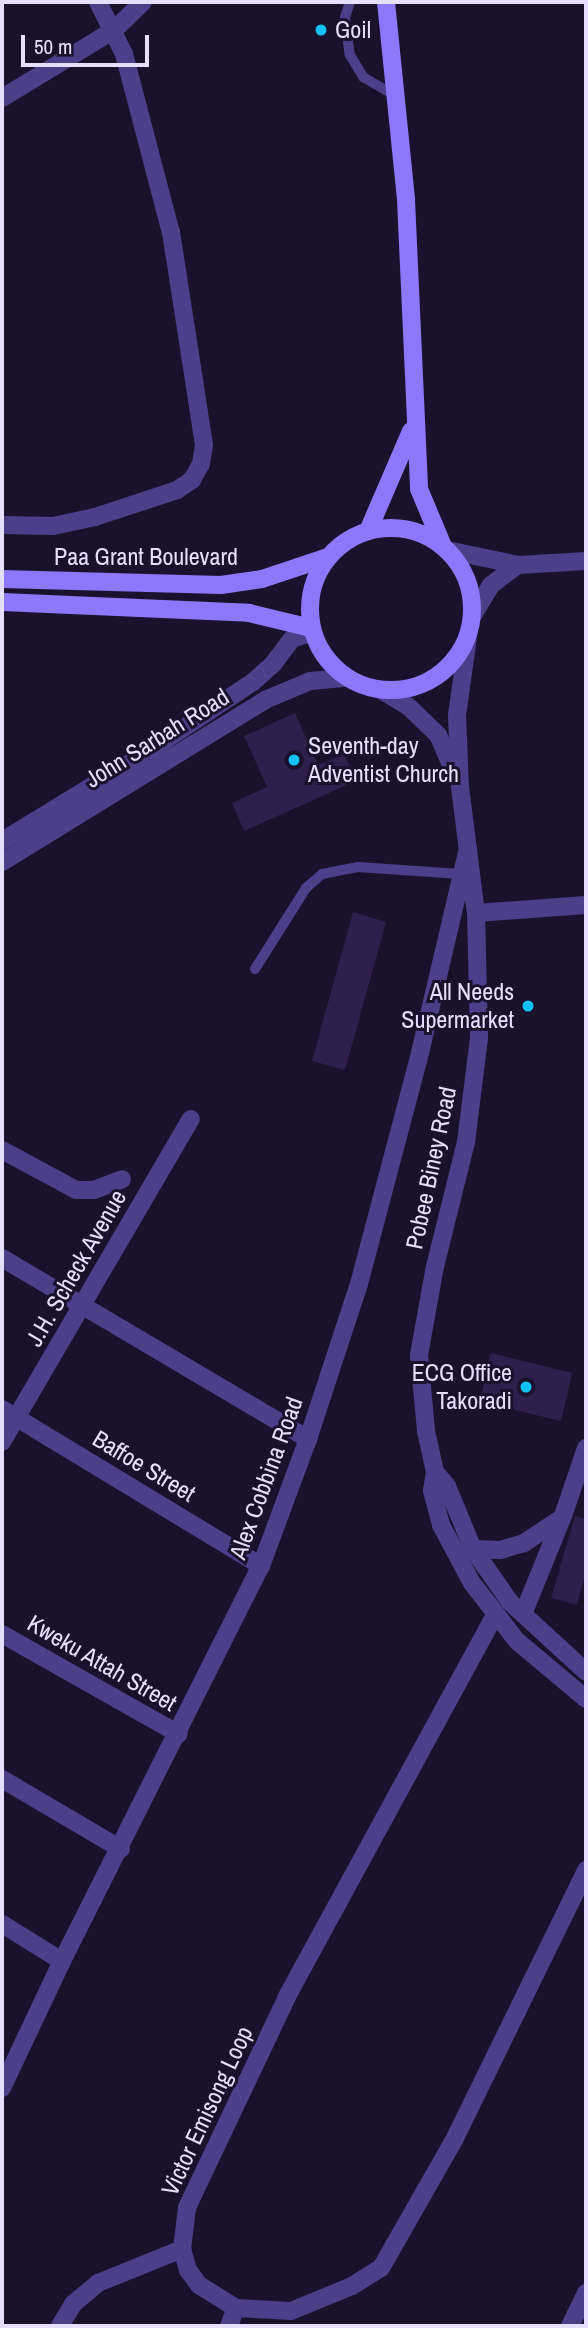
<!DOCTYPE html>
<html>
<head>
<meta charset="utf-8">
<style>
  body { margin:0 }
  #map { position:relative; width:588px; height:2328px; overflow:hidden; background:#1a122c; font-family:"Archivo Narrow",sans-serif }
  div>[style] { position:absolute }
  .building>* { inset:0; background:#2e1f4d }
  .service>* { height:10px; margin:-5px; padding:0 5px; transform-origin:5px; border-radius:5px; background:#4c3f8a }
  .minor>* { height:18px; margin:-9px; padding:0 9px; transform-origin:9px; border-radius:9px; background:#4c3f8a }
  .tertiary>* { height:18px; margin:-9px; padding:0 9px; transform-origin:9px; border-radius:9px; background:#4c3f8a }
  .secondary>* { height:18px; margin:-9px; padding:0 9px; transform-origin:9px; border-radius:9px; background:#8d78fb }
  .secondary>.ring { margin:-9px; padding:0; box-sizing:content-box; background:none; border:18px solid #8d78fb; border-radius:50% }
  .dots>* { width:19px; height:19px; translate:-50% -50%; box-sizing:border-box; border:4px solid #1a122c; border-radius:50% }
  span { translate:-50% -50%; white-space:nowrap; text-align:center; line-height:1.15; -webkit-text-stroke:6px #1a122c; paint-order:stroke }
  .poi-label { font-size:24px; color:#e6dffe }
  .left { translate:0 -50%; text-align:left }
  .right { translate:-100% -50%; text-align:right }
  .street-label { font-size:24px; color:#e6dffe }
  .frame { position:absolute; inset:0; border:4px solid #e6dffe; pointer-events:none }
  .scale { position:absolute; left:21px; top:35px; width:128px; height:32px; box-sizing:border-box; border:4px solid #e6dffe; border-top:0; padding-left:9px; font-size:21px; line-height:24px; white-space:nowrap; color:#e6dffe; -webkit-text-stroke:5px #1a122c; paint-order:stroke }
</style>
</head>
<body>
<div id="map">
  <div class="building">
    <div style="clip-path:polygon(295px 713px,318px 765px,344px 754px,356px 781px,244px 831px,232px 803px,267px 787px,244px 736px)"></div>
    <div style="clip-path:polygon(353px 912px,386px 922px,345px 1070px,312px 1061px)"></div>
    <div style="clip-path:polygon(491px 1353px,572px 1373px,561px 1421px,480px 1402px)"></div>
    <div style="clip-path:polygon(575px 1516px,586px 1519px,586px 1571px,577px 1605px,551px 1598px)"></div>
  </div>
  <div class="service">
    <div style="left:350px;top:2px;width:16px;rotate:108deg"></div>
    <div style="left:345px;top:17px;width:38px;rotate:83deg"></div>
    <div style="left:350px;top:55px;width:26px;rotate:59deg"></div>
    <div style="left:363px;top:77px;width:38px;rotate:30deg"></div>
    <div style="left:255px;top:969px;width:96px;rotate:-57.8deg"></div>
    <div style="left:306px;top:888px;width:21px;rotate:-41deg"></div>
    <div style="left:322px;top:874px;width:37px;rotate:-11deg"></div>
    <div style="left:358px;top:867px;width:102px;rotate:3.9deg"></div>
  </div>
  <div class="minor">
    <div style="left:2px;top:98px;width:131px;rotate:-31.3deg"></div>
    <div style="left:114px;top:30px;width:40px;rotate:-44deg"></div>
    <div style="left:2px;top:525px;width:51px;rotate:1.1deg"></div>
    <div style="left:53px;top:526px;width:43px;rotate:-12.1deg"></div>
    <div style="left:95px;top:517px;width:86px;rotate:-18.2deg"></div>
    <div style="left:177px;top:490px;width:18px;rotate:-34deg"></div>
    <div style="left:192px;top:480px;width:18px;rotate:-61deg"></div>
    <div style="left:201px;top:464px;width:19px;rotate:-81deg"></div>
    <div style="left:204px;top:445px;width:215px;rotate:-98.8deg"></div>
    <div style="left:171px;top:233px;width:185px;rotate:-104.7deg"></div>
    <div style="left:124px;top:54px;width:58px;rotate:-116.6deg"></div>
    <div style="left:447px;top:550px;width:73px;rotate:11.9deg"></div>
    <div style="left:518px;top:565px;width:68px;rotate:-3.4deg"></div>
    <div style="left:473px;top:615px;width:35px;rotate:-59deg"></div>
    <div style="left:491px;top:585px;width:34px;rotate:-37deg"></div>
    <div style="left:2px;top:841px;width:165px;rotate:-31.4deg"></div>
    <div style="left:143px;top:755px;width:132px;rotate:-33.6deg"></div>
    <div style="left:253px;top:682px;width:27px;rotate:-42deg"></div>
    <div style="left:273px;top:664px;width:31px;rotate:-53deg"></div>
    <div style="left:292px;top:639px;width:21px;rotate:-19deg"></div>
    <div style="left:2px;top:862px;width:309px;rotate:-31.6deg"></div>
    <div style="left:265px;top:700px;width:49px;rotate:-22.9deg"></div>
    <div style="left:310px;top:681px;width:36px;rotate:-5deg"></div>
    <div style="left:476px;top:913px;width:110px;rotate:-4.2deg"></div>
    <div style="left:2px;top:1150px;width:84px;rotate:28.4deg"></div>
    <div style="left:76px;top:1190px;width:18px"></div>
    <div style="left:94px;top:1190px;width:30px;rotate:-21deg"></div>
    <div style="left:2px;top:1258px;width:356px;rotate:30.6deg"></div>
    <div style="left:2px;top:1409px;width:303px;rotate:31.2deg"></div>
    <div style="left:2px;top:1442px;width:374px;rotate:-59.7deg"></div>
    <div style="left:473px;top:1549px;width:27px;rotate:2deg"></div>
    <div style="left:500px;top:1550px;width:25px;rotate:-16deg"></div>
    <div style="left:524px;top:1543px;width:43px;rotate:-33.7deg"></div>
    <div style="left:523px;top:1614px;width:106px;rotate:-67.8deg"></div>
    <div style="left:563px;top:1516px;width:72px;rotate:-71.3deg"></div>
    <div style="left:495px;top:1615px;width:435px;rotate:118.6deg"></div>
    <div style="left:287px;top:1997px;width:233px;rotate:115.4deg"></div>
    <div style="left:187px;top:2208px;width:41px;rotate:97deg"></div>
    <div style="left:182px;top:2249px;width:22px;rotate:74deg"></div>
    <div style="left:188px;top:2270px;width:19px;rotate:54deg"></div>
    <div style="left:199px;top:2285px;width:44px;rotate:31.9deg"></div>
    <div style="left:236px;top:2308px;width:55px;rotate:3.1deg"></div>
    <div style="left:291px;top:2311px;width:66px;rotate:-22.3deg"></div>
    <div style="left:352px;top:2286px;width:34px;rotate:-32deg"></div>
    <div style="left:381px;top:2268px;width:147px;rotate:-60.3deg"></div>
    <div style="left:454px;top:2140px;width:301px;rotate:-63.9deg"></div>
    <div style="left:2px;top:1634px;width:203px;rotate:29.5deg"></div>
    <div style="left:2px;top:1779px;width:138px;rotate:30.5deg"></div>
    <div style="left:2px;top:1924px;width:70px;rotate:31.7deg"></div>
    <div style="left:2px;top:2088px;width:140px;rotate:-64.7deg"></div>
    <div style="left:62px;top:1961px;width:442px;rotate:-63.3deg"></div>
    <div style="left:261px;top:1566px;width:135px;rotate:-69.7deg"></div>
    <div style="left:308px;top:1439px;width:163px;rotate:-71.8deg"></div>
    <div style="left:359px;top:1284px;width:239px;rotate:-75.2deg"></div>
    <div style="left:420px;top:1053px;width:210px;rotate:-76.8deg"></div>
    <div style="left:60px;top:2326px;width:26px;rotate:-59deg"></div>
    <div style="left:73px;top:2304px;width:33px;rotate:-40deg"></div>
    <div style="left:98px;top:2283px;width:91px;rotate:-22deg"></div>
    <div style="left:229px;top:2326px;width:19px;rotate:-69deg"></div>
    <div style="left:570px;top:2326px;width:37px;rotate:-64deg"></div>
  </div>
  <div class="tertiary">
    <div style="left:468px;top:637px;width:79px;rotate:98deg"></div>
    <div style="left:457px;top:715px;width:72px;rotate:87.6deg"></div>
    <div style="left:460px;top:787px;width:127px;rotate:82.8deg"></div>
    <div style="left:476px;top:913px;width:125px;rotate:88.6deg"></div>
    <div style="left:479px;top:1038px;width:105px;rotate:97.1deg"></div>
    <div style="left:466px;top:1142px;width:128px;rotate:104deg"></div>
    <div style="left:435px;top:1266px;width:90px;rotate:100.2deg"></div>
    <div style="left:419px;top:1355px;width:76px;rotate:84.7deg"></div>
    <div style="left:426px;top:1431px;width:42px;rotate:77.6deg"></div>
    <div style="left:435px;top:1472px;width:19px;rotate:99deg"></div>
    <div style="left:432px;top:1491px;width:35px;rotate:75deg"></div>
    <div style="left:441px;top:1525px;width:66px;rotate:61.9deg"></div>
    <div style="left:472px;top:1583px;width:73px;rotate:52.2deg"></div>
    <div style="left:517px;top:1641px;width:90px;rotate:40deg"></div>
    <div style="left:381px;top:690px;width:31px;rotate:31deg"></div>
    <div style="left:408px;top:706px;width:42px;rotate:44deg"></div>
    <div style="left:438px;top:735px;width:43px;rotate:66.4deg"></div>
    <div style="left:435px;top:1472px;width:18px;rotate:49deg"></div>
    <div style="left:447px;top:1486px;width:68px;rotate:67.6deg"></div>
    <div style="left:473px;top:1549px;width:65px;rotate:55.1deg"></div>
    <div style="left:510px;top:1602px;width:103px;rotate:42.6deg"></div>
  </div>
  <div class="secondary">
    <div style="left:386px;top:2px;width:199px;rotate:84.2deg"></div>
    <div style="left:406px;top:200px;width:289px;rotate:87.4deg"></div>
    <div style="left:419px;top:489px;width:62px;rotate:67.2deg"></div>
    <div class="ring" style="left:310px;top:528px;width:144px;height:144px"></div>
    <div style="left:368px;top:531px;width:109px;rotate:-66.7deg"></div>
    <div style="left:2px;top:579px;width:219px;rotate:1.6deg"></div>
    <div style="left:221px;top:585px;width:41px;rotate:-8.3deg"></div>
    <div style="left:262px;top:579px;width:70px;rotate:-18.4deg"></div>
    <div style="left:2px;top:602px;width:247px;rotate:2.5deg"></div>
    <div style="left:249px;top:613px;width:64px;rotate:13.6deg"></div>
  </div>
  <div class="dots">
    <div style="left:321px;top:30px;background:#10c2f9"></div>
    <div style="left:294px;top:760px;background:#10c2f9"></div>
    <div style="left:528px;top:1006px;background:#10c2f9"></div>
    <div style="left:526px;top:1387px;background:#10c2f9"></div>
  </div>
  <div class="poi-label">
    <span class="left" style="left:335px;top:30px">Goil</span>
    <span class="left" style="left:308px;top:760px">Seventh-day<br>Adventist Church</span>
    <span class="right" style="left:514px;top:1006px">All Needs<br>Supermarket</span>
    <span class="right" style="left:512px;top:1387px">ECG Office<br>Takoradi</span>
  </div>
  <div class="street-label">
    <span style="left:146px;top:557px">Paa Grant Boulevard</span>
    <span style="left:157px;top:738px;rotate:-32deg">John Sarbah Road</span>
    <span style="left:431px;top:1168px;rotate:-78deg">Pobee Biney Road</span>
    <span style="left:76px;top:1268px;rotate:-60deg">J.H. Scheck Avenue</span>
    <span style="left:144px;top:1466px;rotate:31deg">Baffoe Street</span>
    <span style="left:266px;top:1478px;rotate:-70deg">Alex Cobbina Road</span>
    <span style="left:102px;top:1663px;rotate:30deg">Kweku Attah Street</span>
    <span style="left:207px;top:2111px;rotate:-65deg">Victor Emisong Loop</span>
  </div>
  <div class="frame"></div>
  <div class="scale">50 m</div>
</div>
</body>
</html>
